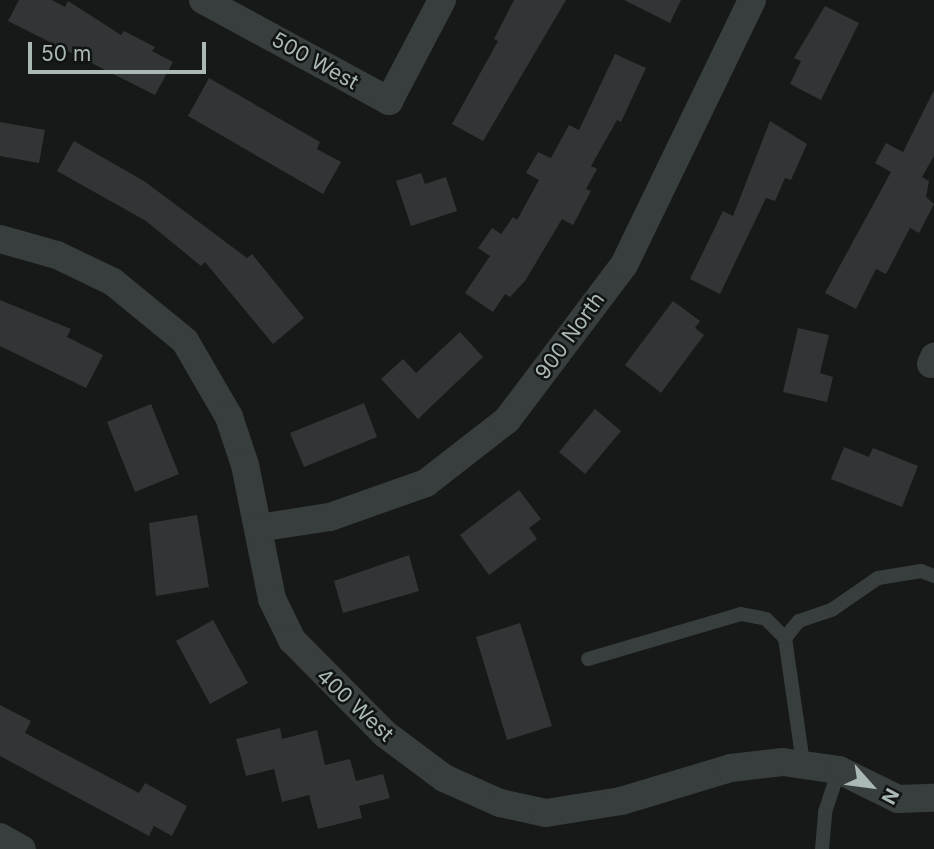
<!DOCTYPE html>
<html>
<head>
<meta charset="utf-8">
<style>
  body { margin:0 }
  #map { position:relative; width:934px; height:849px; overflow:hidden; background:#171919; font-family:Inter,sans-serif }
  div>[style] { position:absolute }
  .building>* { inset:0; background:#323535 }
  .service>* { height:14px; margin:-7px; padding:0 7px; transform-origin:7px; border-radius:7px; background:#383e3e }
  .minor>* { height:28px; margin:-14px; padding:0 14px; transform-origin:14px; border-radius:14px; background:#383e3e }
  span { translate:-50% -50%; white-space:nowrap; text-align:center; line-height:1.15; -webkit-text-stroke:5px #121414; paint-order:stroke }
  .street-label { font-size:21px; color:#aab8b6 }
  .north { position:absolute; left:836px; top:751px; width:70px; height:70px; -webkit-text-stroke:5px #121414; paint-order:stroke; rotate:118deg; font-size:19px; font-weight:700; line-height:28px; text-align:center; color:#aab8b6 }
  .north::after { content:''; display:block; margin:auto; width:24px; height:32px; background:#aab8b6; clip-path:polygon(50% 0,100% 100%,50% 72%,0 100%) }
  .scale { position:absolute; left:28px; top:42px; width:178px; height:32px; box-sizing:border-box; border:4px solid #aab8b6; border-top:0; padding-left:9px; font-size:21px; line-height:24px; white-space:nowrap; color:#aab8b6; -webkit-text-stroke:5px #121414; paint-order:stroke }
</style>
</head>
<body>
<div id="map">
  <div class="building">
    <div style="clip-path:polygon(19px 0,52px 0,65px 7px,68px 1px,121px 35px,124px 31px,155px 47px,152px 51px,173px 62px,155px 95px,8px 21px)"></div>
    <div style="clip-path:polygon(514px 0,566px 0,483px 141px,452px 124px,498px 41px,494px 39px)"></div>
    <div style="clip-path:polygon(624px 0,681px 0,670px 23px)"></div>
    <div style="clip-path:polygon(825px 6px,859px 23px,821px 100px,790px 84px,801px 61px,794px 58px)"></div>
    <div style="clip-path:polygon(615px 54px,646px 68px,621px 122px,617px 120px,591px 166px,597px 169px,586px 189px,591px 191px,573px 225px,562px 219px,525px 281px,510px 297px,505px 294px,493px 312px,465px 293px,490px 256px,478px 248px,492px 228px,501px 234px,513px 217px,517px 220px,539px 180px,526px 173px,538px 152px,551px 158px,569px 125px,579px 130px)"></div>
    <div style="clip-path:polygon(209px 78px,320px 142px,317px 149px,341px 162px,323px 194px,188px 116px)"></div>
    <div style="clip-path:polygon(934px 90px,934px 156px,922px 177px,929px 181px,926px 197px,934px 204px,919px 233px,910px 228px,886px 274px,876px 269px,856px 309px,825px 293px,891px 172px,875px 163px,886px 143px,903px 152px)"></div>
    <div style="clip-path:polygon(770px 121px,807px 144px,791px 180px,785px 178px,775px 201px,766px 198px,720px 294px,690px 279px,723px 211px,733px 216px)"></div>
    <div style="clip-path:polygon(0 122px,45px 130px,39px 163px,0 156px)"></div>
    <div style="clip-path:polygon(74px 141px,144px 181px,247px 258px,252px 254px,304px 318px,273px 344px,205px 262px,201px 266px,146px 221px,57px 171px)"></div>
    <div style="clip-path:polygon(421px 173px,425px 184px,446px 177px,457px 211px,411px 226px,396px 181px)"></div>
    <div style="clip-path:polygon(0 300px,71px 329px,67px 337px,103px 355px,86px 388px,0 346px)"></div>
    <div style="clip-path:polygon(673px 301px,700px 321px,695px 328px,704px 335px,661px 393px,625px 365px)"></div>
    <div style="clip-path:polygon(798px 328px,829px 335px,820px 373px,833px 377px,827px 402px,783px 392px)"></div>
    <div style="clip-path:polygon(460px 332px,483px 357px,418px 419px,381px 379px,403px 359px,416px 373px)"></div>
    <div style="clip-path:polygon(364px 403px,377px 437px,304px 467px,290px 433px)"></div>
    <div style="clip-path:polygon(151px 404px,179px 474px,135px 492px,107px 422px)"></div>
    <div style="clip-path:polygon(595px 409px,621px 431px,585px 474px,559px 452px)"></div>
    <div style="clip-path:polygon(844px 447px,869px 457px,873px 448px,918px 466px,902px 507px,831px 479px)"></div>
    <div style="clip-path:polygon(519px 490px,541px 519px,529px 528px,537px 539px,489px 575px,460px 535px)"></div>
    <div style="clip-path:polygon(197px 515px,209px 587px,156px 596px,149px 523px)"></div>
    <div style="clip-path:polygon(409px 555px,419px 591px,343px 613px,334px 581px)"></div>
    <div style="clip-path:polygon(213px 620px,248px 683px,210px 704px,176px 641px)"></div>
    <div style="clip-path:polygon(520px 623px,552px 726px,507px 740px,476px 637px)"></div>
    <div style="clip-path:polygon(0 705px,31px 721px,25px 733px,139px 793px,145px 783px,187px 806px,172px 836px,154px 826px,149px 836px,0 756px)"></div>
    <div style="clip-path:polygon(280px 728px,282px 739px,317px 730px,325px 765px,350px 759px,356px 781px,383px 774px,390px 798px,359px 806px,362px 818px,318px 829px,309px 795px,282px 802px,274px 769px,246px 776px,236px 739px)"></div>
  </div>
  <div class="service">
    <div style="left:785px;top:638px;width:126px;rotate:81.8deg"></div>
    <div style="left:588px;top:659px;width:159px;rotate:-16.4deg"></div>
    <div style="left:741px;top:614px;width:25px;rotate:11deg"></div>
    <div style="left:766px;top:619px;width:27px;rotate:45deg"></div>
    <div style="left:785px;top:638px;width:22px;rotate:-51deg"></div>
    <div style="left:799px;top:621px;width:36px;rotate:-19deg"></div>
    <div style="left:833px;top:609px;width:55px;rotate:-34.6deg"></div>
    <div style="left:878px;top:578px;width:44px;rotate:-9.2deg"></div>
    <div style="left:921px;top:571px;width:14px;rotate:21deg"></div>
    <div style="left:822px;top:849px;width:37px;rotate:-85deg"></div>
    <div style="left:825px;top:812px;width:44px;rotate:-71.6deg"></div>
  </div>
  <div class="minor">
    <div style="left:203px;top:0;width:212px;rotate:28.5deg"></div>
    <div style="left:389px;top:101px;width:114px;rotate:-62.3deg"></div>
    <div style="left:0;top:239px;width:59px;rotate:15.7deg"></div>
    <div style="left:57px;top:255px;width:62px;rotate:25.7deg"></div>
    <div style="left:113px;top:282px;width:93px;rotate:39.3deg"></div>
    <div style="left:185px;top:341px;width:88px;rotate:59.9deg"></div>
    <div style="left:229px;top:417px;width:51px;rotate:71.6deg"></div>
    <div style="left:245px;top:465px;width:137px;rotate:78.6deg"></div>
    <div style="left:272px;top:599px;width:46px;rotate:64deg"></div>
    <div style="left:292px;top:640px;width:132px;rotate:45.3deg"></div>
    <div style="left:385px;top:734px;width:74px;rotate:36.7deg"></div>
    <div style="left:444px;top:778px;width:61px;rotate:24.1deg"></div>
    <div style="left:500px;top:803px;width:47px;rotate:12.3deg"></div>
    <div style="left:546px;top:813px;width:76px;rotate:-9.1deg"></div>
    <div style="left:621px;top:801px;width:115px;rotate:-16.7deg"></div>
    <div style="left:731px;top:768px;width:52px;rotate:-6.6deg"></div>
    <div style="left:783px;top:762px;width:57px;rotate:8.1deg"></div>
    <div style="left:839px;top:770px;width:66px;rotate:26.2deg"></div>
    <div style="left:898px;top:799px;width:36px;rotate:-2deg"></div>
    <div style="left:931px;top:364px;width:8px;rotate:-67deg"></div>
    <div style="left:258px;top:528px;width:73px;rotate:-8.7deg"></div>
    <div style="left:330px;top:517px;width:102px;rotate:-19.5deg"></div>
    <div style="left:426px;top:483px;width:103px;rotate:-37.9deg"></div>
    <div style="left:507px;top:420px;width:194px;rotate:-53deg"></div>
    <div style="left:624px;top:265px;width:294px;rotate:-64.2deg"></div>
    <div style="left:0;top:837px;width:25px;rotate:29deg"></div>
  </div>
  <div class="street-label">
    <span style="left:315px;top:61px;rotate:29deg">500 West</span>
    <span style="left:570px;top:336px;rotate:-54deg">900 North</span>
    <span style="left:355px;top:705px;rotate:43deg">400 West</span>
  </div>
  <div class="north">N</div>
  <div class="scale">50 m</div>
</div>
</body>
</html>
